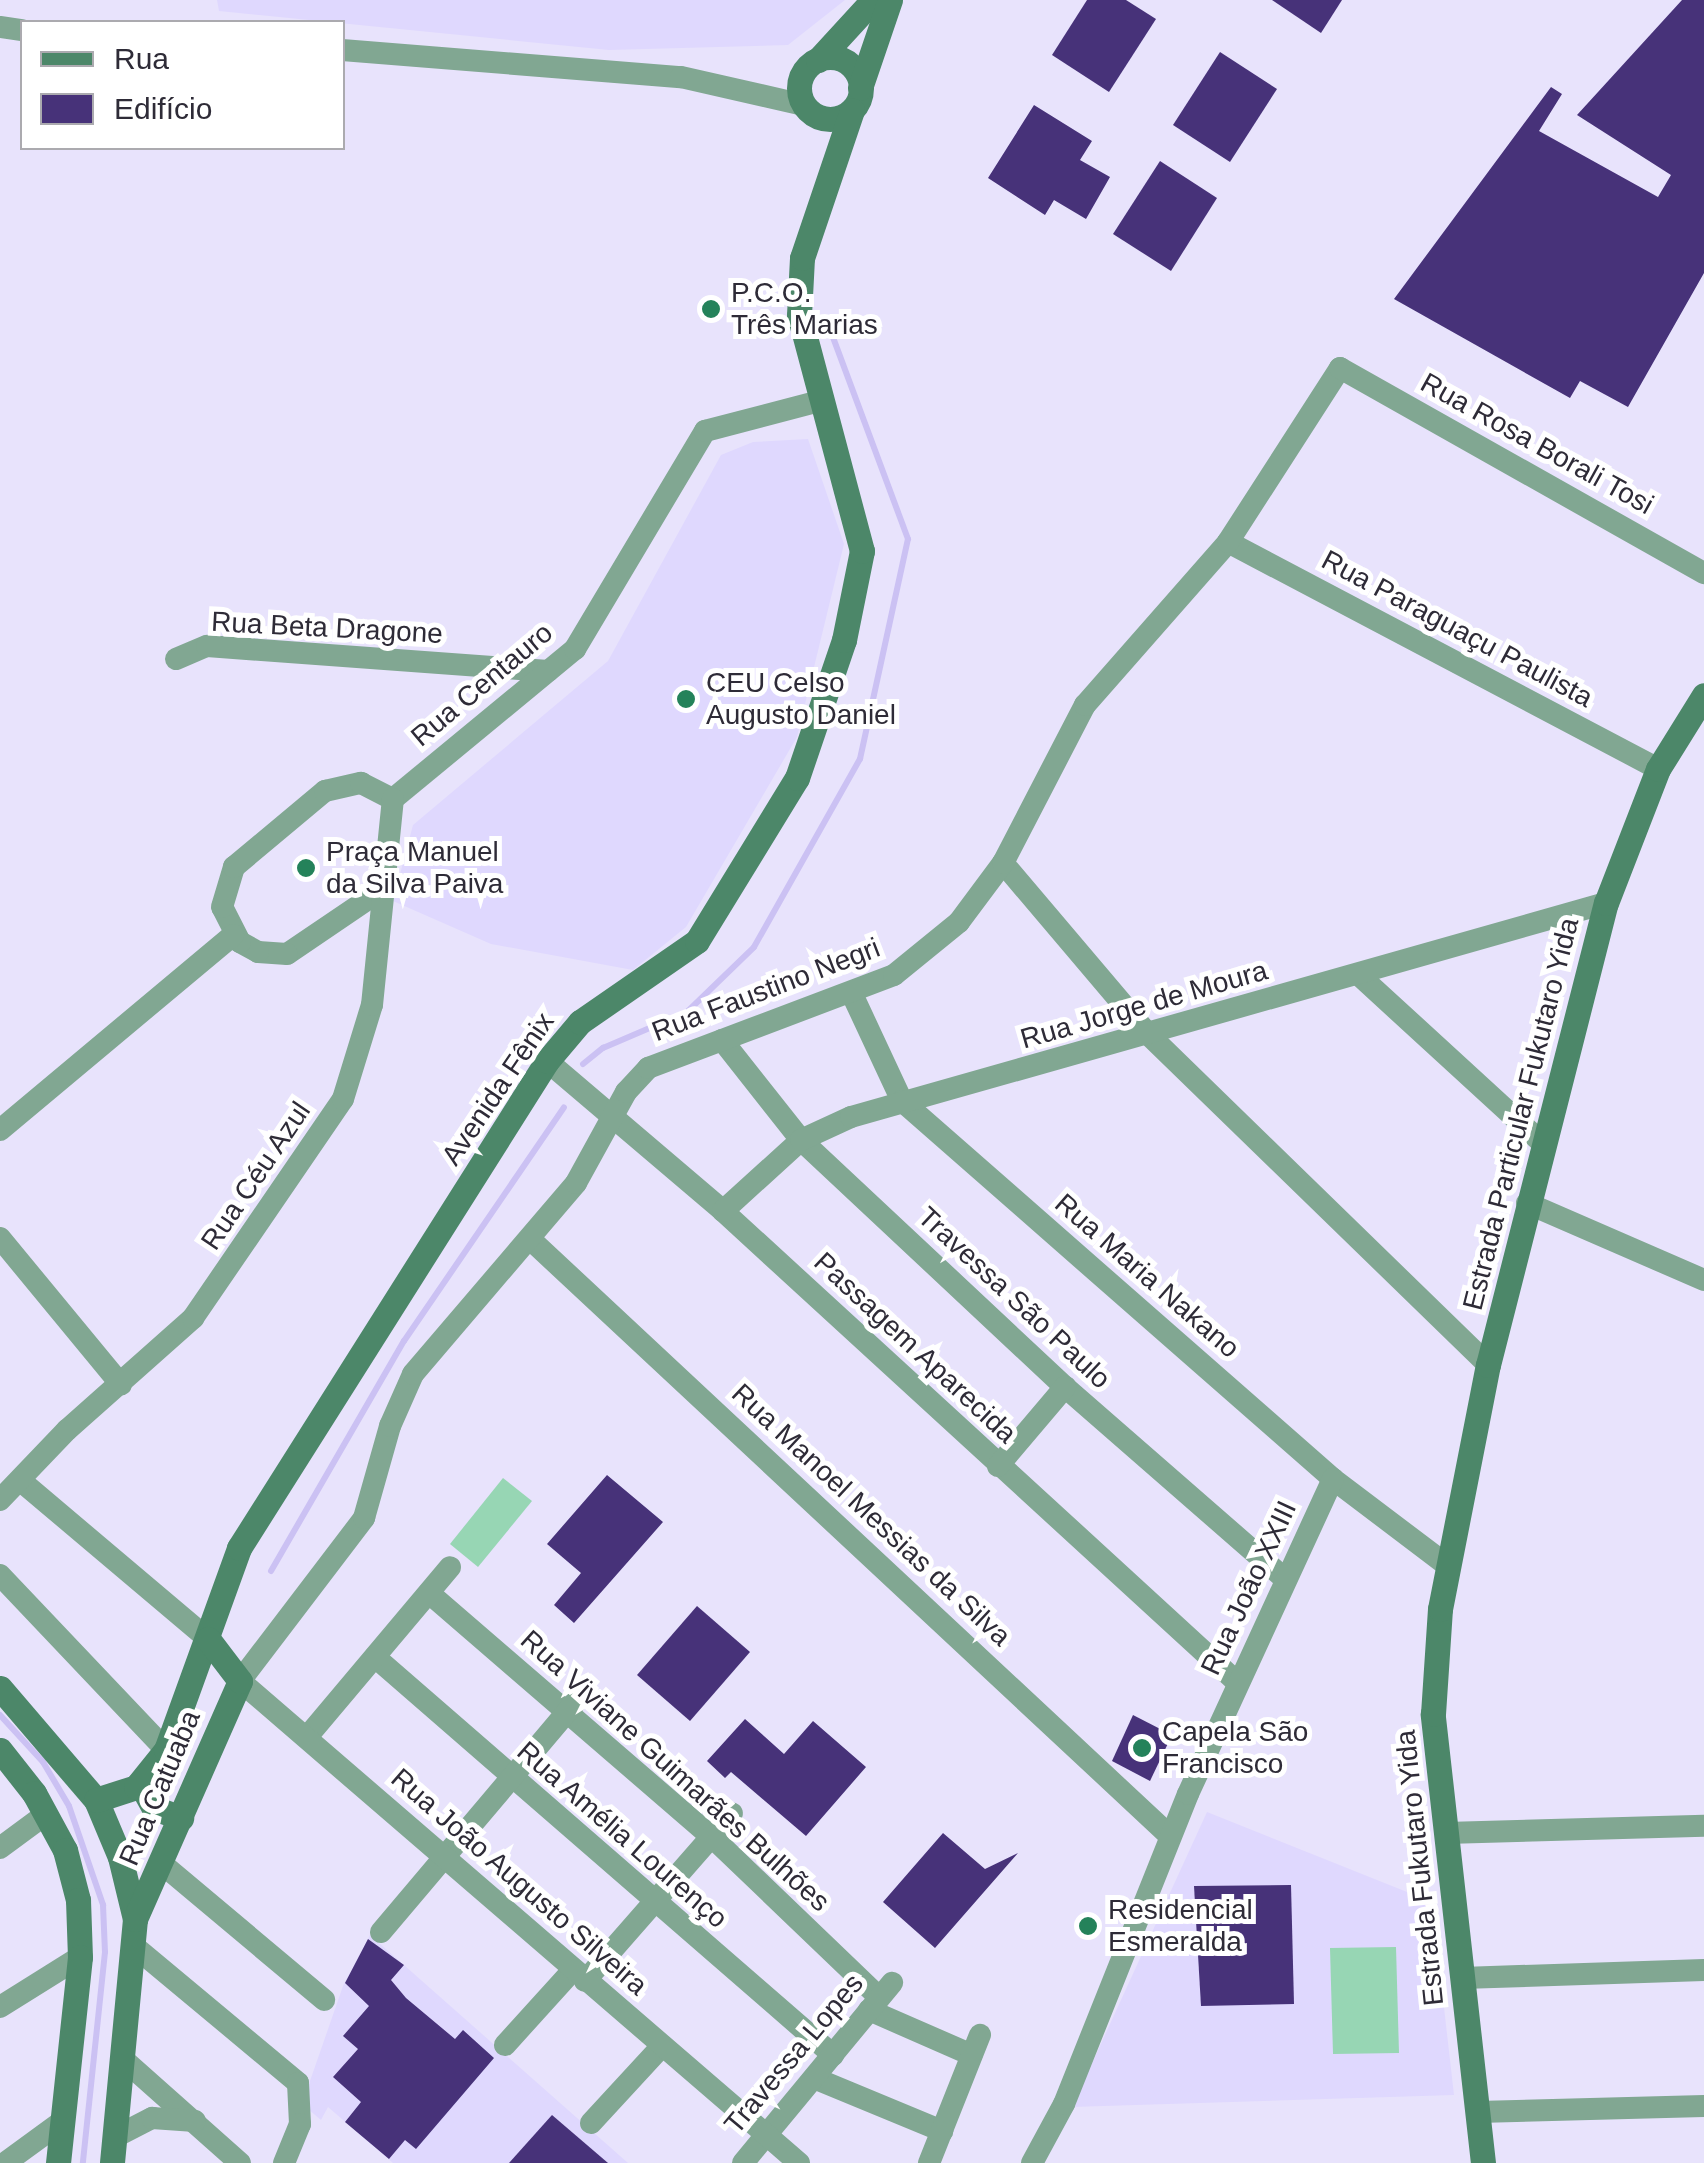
<!DOCTYPE html>
<html>
<head>
<meta charset="utf-8">
<style>
  body { margin:0 }
  #map { position:relative; width:1704px; height:2163px; overflow:hidden; background:#e8e3fc; font-family:Arial,sans-serif }
  div>[style] { position:absolute }
  .built>* { inset:0; background:#dfd8fe }
  .green>* { inset:0; background:#97d6b4 }
  .stream>* { height:6px; margin:-3px; padding:0 3px; transform-origin:3px; border-radius:3px; background:#cbc1f3 }
  .building>* { inset:0; background:#473279 }
  .street>* { height:22px; margin:-11px; padding:0 11px; transform-origin:11px; border-radius:11px; background:#81a792 }
  .secondary>* { height:25px; margin:-12.5px; padding:0 12.5px; transform-origin:12.5px; border-radius:12.5px; background:#4c8769 }
  .secondary>.ring { margin:-12.5px; padding:0; box-sizing:content-box; background:none; border:25px solid #4c8769; border-radius:50% }
  .dots>* { width:28px; height:28px; translate:-50% -50%; box-sizing:border-box; border:5px solid #fff; border-radius:50% }
  span { translate:-50% -50%; white-space:nowrap; text-align:center; line-height:1.15; -webkit-text-stroke:10px #fff; paint-order:stroke }
  .poi-label { font-size:28px; color:#2e2b37 }
  .left { translate:0 -50%; text-align:left }
  .street-label { font-size:28px; color:#2e2b37 }
  .legend { position:absolute; left:20px; top:20px; width:325px; height:130px; box-sizing:border-box; background:#fff; border:2px solid #abaaaf; margin:0; padding:12px 18px; list-style:none; font-size:30px; color:#2e2b37 }
  .legend li { display:flex; align-items:center; gap:20px; height:50px }
  .legend b { width:50px; border:2px solid #abaaaf }
</style>
</head>
<body>
<div id="map">
  <div class="built">
    <div style="clip-path:polygon(217px 0,845px 0,788px 45px,609px 50px,219px 11px)"></div>
    <div style="clip-path:polygon(808px 439px,844px 544px,797px 737px,686px 927px,633px 970px,491px 944px,393px 901px,413px 825px,608px 661px,721px 455px,753px 442px)"></div>
    <div style="clip-path:polygon(1207px 1812px,1432px 1902px,1454px 2095px,1072px 2107px)"></div>
    <div style="clip-path:polygon(370px 1935px,628px 2163px,393px 2163px,328px 2107px,321px 2120px,302px 2104px,343px 1986px)"></div>
  </div>
  <div class="green">
    <div style="clip-path:polygon(503px 1478px,532px 1501px,478px 1567px,450px 1544px)"></div>
    <div style="clip-path:polygon(1396px 1947px,1399px 2053px,1333px 2054px,1330px 1948px)"></div>
  </div>
  <div class="stream">
    <div style="left:583px;top:1064px;width:26px;rotate:-39deg"></div>
    <div style="left:603px;top:1048px;width:91px;rotate:-23.2deg"></div>
    <div style="left:687px;top:1012px;width:93px;rotate:-44.1deg"></div>
    <div style="left:754px;top:947px;width:216px;rotate:-60.6deg"></div>
    <div style="left:860px;top:759px;width:225px;rotate:-77.7deg"></div>
    <div style="left:908px;top:539px;width:233px;rotate:-110.4deg"></div>
    <div style="left:271px;top:1571px;width:266px;rotate:-60deg"></div>
    <div style="left:404px;top:1341px;width:283px;rotate:-55.6deg"></div>
    <div style="left:0;top:1715px;width:64px;rotate:47.5deg"></div>
    <div style="left:43px;top:1762px;width:51px;rotate:59.4deg"></div>
    <div style="left:69px;top:1806px;width:105px;rotate:71deg"></div>
    <div style="left:103px;top:1905px;width:47px;rotate:87.6deg"></div>
    <div style="left:105px;top:1952px;width:212px;rotate:96deg"></div>
  </div>
  <div class="building">
    <div style="clip-path:polygon(1087px 0,1126px 0,1156px 19px,1109px 92px,1052px 55px)"></div>
    <div style="clip-path:polygon(1272px 0,1342px 0,1321px 33px)"></div>
    <div style="clip-path:polygon(1682px 0,1704px 0,1704px 273px,1628px 407px,1580px 381px,1570px 398px,1394px 299px,1551px 87px,1562px 94px,1539px 131px,1658px 197px,1671px 175px,1577px 115px)"></div>
    <div style="clip-path:polygon(1220px 52px,1277px 89px,1230px 162px,1173px 125px)"></div>
    <div style="clip-path:polygon(1034px 105px,1092px 141px,1080px 160px,1110px 177px,1086px 219px,1054px 200px,1045px 215px,988px 178px)"></div>
    <div style="clip-path:polygon(1160px 161px,1217px 198px,1171px 271px,1113px 234px)"></div>
    <div style="clip-path:polygon(607px 1475px,663px 1522px,574px 1623px,554px 1605px,581px 1573px,547px 1544px)"></div>
    <div style="clip-path:polygon(697px 1606px,750px 1652px,690px 1721px,637px 1675px)"></div>
    <div style="clip-path:polygon(1133px 1715px,1172px 1735px,1150px 1781px,1112px 1761px)"></div>
    <div style="clip-path:polygon(745px 1719px,784px 1754px,813px 1721px,866px 1767px,806px 1836px,731px 1772px,725px 1778px,707px 1761px)"></div>
    <div style="clip-path:polygon(943px 1833px,985px 1869px,1018px 1853px,935px 1948px,883px 1902px)"></div>
    <div style="clip-path:polygon(1291px 1885px,1294px 2004px,1201px 2006px,1194px 1886px)"></div>
    <div style="clip-path:polygon(368px 1939px,404px 1965px,391px 1980px,406px 1998px,455px 2039px,463px 2030px,494px 2058px,416px 2149px,405px 2140px,389px 2159px,345px 2122px,361px 2102px,333px 2077px,358px 2049px,343px 2036px,369px 2006px,345px 1983px)"></div>
    <div style="clip-path:polygon(552px 2115px,608px 2163px,509px 2163px)"></div>
  </div>
  <div class="street">
    <div style="left:0;top:27px;width:22px;rotate:8deg"></div>
    <div style="left:342px;top:50px;width:340px;rotate:4.6deg"></div>
    <div style="left:681px;top:77px;width:126px;rotate:12.8deg"></div>
    <div style="left:1228px;top:542px;width:486px;rotate:27.8deg"></div>
    <div style="left:176px;top:659px;width:34px;rotate:-23deg"></div>
    <div style="left:207px;top:646px;width:342px;rotate:4.2deg"></div>
    <div style="left:393px;top:799px;width:236px;rotate:-39.5deg"></div>
    <div style="left:575px;top:649px;width:254px;rotate:-59.2deg"></div>
    <div style="left:705px;top:431px;width:118px;rotate:-14.7deg"></div>
    <div style="left:1003px;top:863px;width:224px;rotate:49.7deg"></div>
    <div style="left:1148px;top:1034px;width:475px;rotate:44.2deg"></div>
    <div style="left:380px;top:891px;width:112px;rotate:145.9deg"></div>
    <div style="left:287px;top:954px;width:29px;rotate:-176deg"></div>
    <div style="left:258px;top:952px;width:21px;rotate:-151deg"></div>
    <div style="left:240px;top:942px;width:39px;rotate:-117deg"></div>
    <div style="left:222px;top:907px;width:42px;rotate:-73.3deg"></div>
    <div style="left:234px;top:867px;width:119px;rotate:-39.9deg"></div>
    <div style="left:325px;top:791px;width:37px;rotate:-13deg"></div>
    <div style="left:361px;top:783px;width:36px;rotate:27deg"></div>
    <div style="left:1360px;top:976px;width:247px;rotate:42.5deg"></div>
    <div style="left:852px;top:994px;width:118px;rotate:65deg"></div>
    <div style="left:902px;top:1101px;width:573px;rotate:41.25deg"></div>
    <div style="left:1333px;top:1479px;width:144px;rotate:37.1deg"></div>
    <div style="left:722px;top:1040px;width:127px;rotate:51.7deg"></div>
    <div style="left:801px;top:1140px;width:362px;rotate:43.1deg"></div>
    <div style="left:1065px;top:1387px;width:293px;rotate:41.1deg"></div>
    <div style="left:547px;top:1061px;width:231px;rotate:40.4deg"></div>
    <div style="left:723px;top:1211px;width:699px;rotate:42.51deg"></div>
    <div style="left:0;top:1130px;width:304px;rotate:-39.9deg"></div>
    <div style="left:1527px;top:1203px;width:193px;rotate:23.5deg"></div>
    <div style="left:723px;top:1211px;width:105px;rotate:-42.3deg"></div>
    <div style="left:801px;top:1140px;width:55px;rotate:-24.7deg"></div>
    <div style="left:851px;top:1117px;width:785px;rotate:-15.83deg"></div>
    <div style="left:0;top:1238px;width:190px;rotate:50.5deg"></div>
    <div style="left:530px;top:1239px;width:875px;rotate:43.01deg"></div>
    <div style="left:998px;top:1466px;width:104px;rotate:-49.7deg"></div>
    <div style="left:21px;top:1481px;width:245px;rotate:40.2deg"></div>
    <div style="left:0;top:1500px;width:97px;rotate:-46.3deg"></div>
    <div style="left:67px;top:1430px;width:169px;rotate:-41.6deg"></div>
    <div style="left:193px;top:1318px;width:265px;rotate:-55.6deg"></div>
    <div style="left:343px;top:1099px;width:98px;rotate:-72.9deg"></div>
    <div style="left:372px;top:1005px;width:207px;rotate:-84.2deg"></div>
    <div style="left:0;top:1575px;width:241px;rotate:46.5deg"></div>
    <div style="left:429px;top:1593px;width:374px;rotate:40.8deg"></div>
    <div style="left:712px;top:1837px;width:231px;rotate:43.8deg"></div>
    <div style="left:375px;top:1657px;width:607px;rotate:40.99deg"></div>
    <div style="left:307px;top:1737px;width:222px;rotate:-49.9deg"></div>
    <div style="left:1446px;top:1833px;width:258px;rotate:-1.6deg"></div>
    <div style="left:0;top:1848px;width:57px;rotate:-36.5deg"></div>
    <div style="left:161px;top:1863px;width:213px;rotate:40deg"></div>
    <div style="left:381px;top:1932px;width:316px;rotate:-49.8deg"></div>
    <div style="left:135px;top:1947px;width:212px;rotate:39.8deg"></div>
    <div style="left:298px;top:2083px;width:41px;rotate:87.2deg"></div>
    <div style="left:300px;top:2124px;width:42px;rotate:112.3deg"></div>
    <div style="left:1462px;top:1978px;width:242px;rotate:-1.9deg"></div>
    <div style="left:585px;top:1981px;width:223px;rotate:-48.8deg"></div>
    <div style="left:0;top:2007px;width:94px;rotate:-32deg"></div>
    <div style="left:869px;top:2010px;width:112px;rotate:23.6deg"></div>
    <div style="left:505px;top:2045px;width:101px;rotate:-47.8deg"></div>
    <div style="left:124px;top:2060px;width:155px;rotate:41.6deg"></div>
    <div style="left:814px;top:2078px;width:139px;rotate:22.5deg"></div>
    <div style="left:1478px;top:2112px;width:226px;rotate:-1.5deg"></div>
    <div style="left:591px;top:2123px;width:105px;rotate:-47.3deg"></div>
    <div style="left:115px;top:2137px;width:42px;rotate:-27.2deg"></div>
    <div style="left:152px;top:2118px;width:43px;rotate:4deg"></div>
    <div style="left:5px;top:2163px;width:73px;rotate:-36.1deg"></div>
    <div style="left:743px;top:2163px;width:234px;rotate:-50.4deg"></div>
    <div style="left:799px;top:2163px;width:738px;rotate:-139.23deg"></div>
    <div style="left:240px;top:1681px;width:205px;rotate:-52.7deg"></div>
    <div style="left:364px;top:1518px;width:96px;rotate:-74.2deg"></div>
    <div style="left:390px;top:1426px;width:57px;rotate:-66.1deg"></div>
    <div style="left:413px;top:1374px;width:251px;rotate:-49.5deg"></div>
    <div style="left:576px;top:1183px;width:104px;rotate:-61.2deg"></div>
    <div style="left:626px;top:1092px;width:33px;rotate:-47deg"></div>
    <div style="left:648px;top:1068px;width:263px;rotate:-20.7deg"></div>
    <div style="left:894px;top:975px;width:84px;rotate:-39.2deg"></div>
    <div style="left:959px;top:922px;width:74px;rotate:-53.3deg"></div>
    <div style="left:1003px;top:863px;width:178px;rotate:-62.6deg"></div>
    <div style="left:1085px;top:705px;width:217px;rotate:-48.7deg"></div>
    <div style="left:1228px;top:542px;width:207px;rotate:-57.2deg"></div>
    <div style="left:1340px;top:368px;width:418px;rotate:29.4deg"></div>
    <div style="left:929px;top:2163px;width:138px;rotate:-68.3deg"></div>
    <div style="left:1032px;top:2163px;width:67px;rotate:-61.5deg"></div>
    <div style="left:1064px;top:2104px;width:334px;rotate:-68.2deg"></div>
    <div style="left:1188px;top:1794px;width:347px;rotate:-65.3deg"></div>
  </div>
  <div class="secondary">
    <div class="ring" style="left:799px;top:57px;width:37px;height:37px"></div>
    <div style="left:818px;top:60px;width:81px;rotate:-47.5deg"></div>
    <div style="left:860px;top:88px;width:93px;rotate:-71.2deg"></div>
    <div style="left:0;top:1688px;width:148px;rotate:49.4deg"></div>
    <div style="left:96px;top:1800px;width:62px;rotate:67.2deg"></div>
    <div style="left:120px;top:1857px;width:64px;rotate:76.4deg"></div>
    <div style="left:135px;top:1919px;width:245px;rotate:95.4deg"></div>
    <div style="left:0;top:1750px;width:55px;rotate:51.7deg"></div>
    <div style="left:34px;top:1793px;width:65px;rotate:61.5deg"></div>
    <div style="left:65px;top:1850px;width:52px;rotate:75.4deg"></div>
    <div style="left:78px;top:1900px;width:57px;rotate:88deg"></div>
    <div style="left:80px;top:1957px;width:207px;rotate:96.1deg"></div>
    <div style="left:140px;top:1783px;width:29px;rotate:61deg"></div>
    <div style="left:154px;top:1808px;width:29px;rotate:20deg"></div>
    <div style="left:96px;top:1800px;width:42px;rotate:-18deg"></div>
    <div style="left:136px;top:1787px;width:48px;rotate:-51deg"></div>
    <div style="left:166px;top:1750px;width:215px;rotate:-70.1deg"></div>
    <div style="left:239px;top:1548px;width:576px;rotate:-57.69deg"></div>
    <div style="left:547px;top:1061px;width:51px;rotate:-49.8deg"></div>
    <div style="left:580px;top:1022px;width:142px;rotate:-34.7deg"></div>
    <div style="left:697px;top:941px;width:191px;rotate:-58.5deg"></div>
    <div style="left:797px;top:778px;width:146px;rotate:-71.2deg"></div>
    <div style="left:844px;top:640px;width:91px;rotate:-78.6deg"></div>
    <div style="left:862px;top:551px;width:244px;rotate:-104.9deg"></div>
    <div style="left:799px;top:315px;width:57px;rotate:-87deg"></div>
    <div style="left:802px;top:258px;width:156px;rotate:-71.3deg"></div>
    <div style="left:135px;top:1919px;width:260px;rotate:-66.2deg"></div>
    <div style="left:240px;top:1681px;width:53px;rotate:-127.3deg"></div>
    <div style="left:1483px;top:2163px;width:452px;rotate:-96.4deg"></div>
    <div style="left:1433px;top:1714px;width:105px;rotate:-86.2deg"></div>
    <div style="left:1440px;top:1609px;width:249px;rotate:-78.9deg"></div>
    <div style="left:1488px;top:1365px;width:477px;rotate:-75.7deg"></div>
    <div style="left:1606px;top:903px;width:144px;rotate:-68.8deg"></div>
    <div style="left:1658px;top:769px;width:87px;rotate:-58.1deg"></div>
  </div>
  <div class="dots">
    <div style="left:711px;top:309px;background:#24825a"></div>
    <div style="left:686px;top:699px;background:#24825a"></div>
    <div style="left:306px;top:868px;background:#24825a"></div>
    <div style="left:1142px;top:1748px;background:#24825a"></div>
    <div style="left:1088px;top:1926px;background:#24825a"></div>
  </div>
  <div class="poi-label">
    <span class="left" style="left:731px;top:309px">P.C.O.<br>Três Marias</span>
    <span class="left" style="left:706px;top:699px">CEU Celso<br>Augusto Daniel</span>
    <span class="left" style="left:326px;top:868px">Praça Manuel<br>da Silva Paiva</span>
    <span class="left" style="left:1162px;top:1748px">Capela São<br>Francisco</span>
    <span class="left" style="left:1108px;top:1926px">Residencial<br>Esmeralda</span>
  </div>
  <div class="street-label">
    <span style="left:1537px;top:444px;rotate:29deg">Rua Rosa Borali Tosi</span>
    <span style="left:327px;top:628px;rotate:3deg">Rua Beta Dragone</span>
    <span style="left:1457px;top:629px;rotate:28deg">Rua Paraguaçu Paulista</span>
    <span style="left:482px;top:685px;rotate:-40deg">Rua Centauro</span>
    <span style="left:766px;top:990px;rotate:-21deg">Rua Faustino Negri</span>
    <span style="left:1144px;top:1005px;rotate:-16deg">Rua Jorge de Moura</span>
    <span style="left:498px;top:1089px;rotate:-56deg">Avenida Fênix</span>
    <span style="left:1521px;top:1114px;rotate:-76deg">Estrada Particular Fukutaro Yida</span>
    <span style="left:256px;top:1176px;rotate:-56deg">Rua Céu Azul</span>
    <span style="left:1147px;top:1276px;rotate:41deg">Rua Maria Nakano</span>
    <span style="left:1014px;top:1298px;rotate:43deg">Travessa São Paulo</span>
    <span style="left:915px;top:1348px;rotate:43deg">Passagem Aparecida</span>
    <span style="left:871px;top:1515px;rotate:43deg">Rua Manoel Messias da Silva</span>
    <span style="left:1249px;top:1588px;rotate:-65deg">Rua João XXIII</span>
    <span style="left:675px;top:1771px;rotate:42deg">Rua Viviane Guimarães Bulhões</span>
    <span style="left:160px;top:1788px;rotate:-67deg">Rua Catuaba</span>
    <span style="left:622px;top:1835px;rotate:41deg">Rua Amélia Lourenço</span>
    <span style="left:1420px;top:1868px;rotate:-96deg">Estrada Fukutaro Yida</span>
    <span style="left:519px;top:1882px;rotate:41deg">Rua João Augusto Silveira</span>
    <span style="left:794px;top:2054px;rotate:-50deg">Travessa Lopes</span>
  </div>
  <ul class="legend">
  <li><b style="height:12px;background:#4c8769"></b>Rua</li>
  <li><b style="height:28px;background:#473279"></b>Edifício</li>
  </ul>
</div>
</body>
</html>
